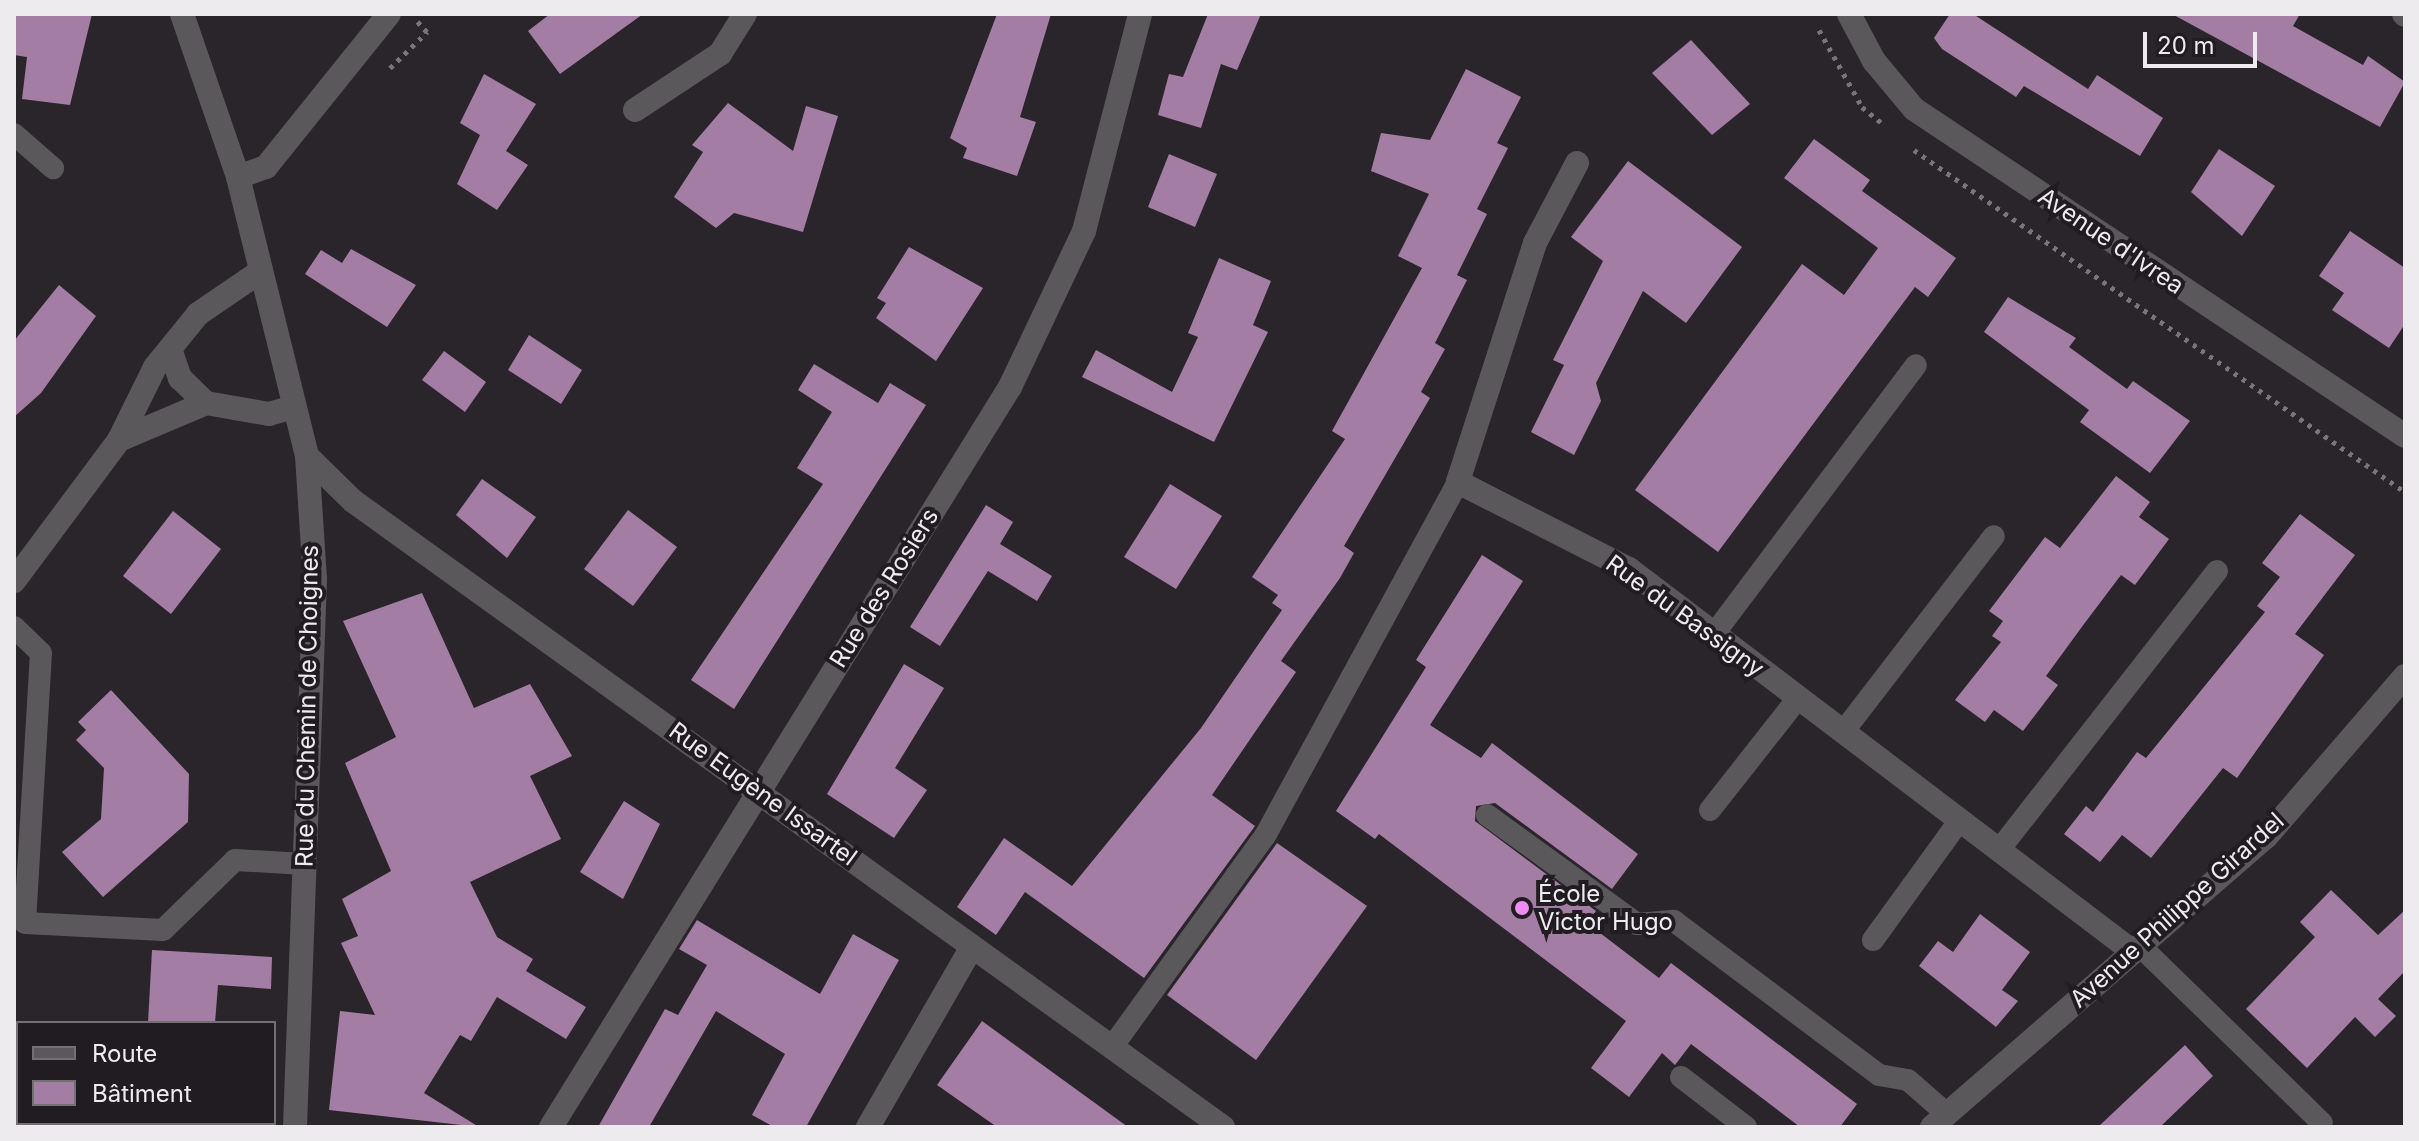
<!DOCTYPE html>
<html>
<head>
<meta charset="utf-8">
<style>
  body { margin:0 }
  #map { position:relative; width:2419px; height:1141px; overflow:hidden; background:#2a252a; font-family:Inter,sans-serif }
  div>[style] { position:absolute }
  .building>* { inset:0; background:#a47da5 }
  .path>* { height:5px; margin-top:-2.5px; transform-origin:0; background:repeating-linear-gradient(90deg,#797579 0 4px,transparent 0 10px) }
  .service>* { height:22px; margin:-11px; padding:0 11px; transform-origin:11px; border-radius:11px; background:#5a585a }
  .minor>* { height:24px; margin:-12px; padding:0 12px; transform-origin:12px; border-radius:12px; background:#5a585a }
  .dots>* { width:22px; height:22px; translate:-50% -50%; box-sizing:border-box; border:4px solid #211c21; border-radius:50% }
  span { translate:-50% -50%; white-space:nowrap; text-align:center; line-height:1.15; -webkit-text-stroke:8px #211c21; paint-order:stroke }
  .street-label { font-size:24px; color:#eeebee }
  .poi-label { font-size:24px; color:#eeebee }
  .left { translate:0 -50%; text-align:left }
  .frame { position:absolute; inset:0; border:16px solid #eeebee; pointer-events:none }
  .legend { position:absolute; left:16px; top:1021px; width:260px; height:104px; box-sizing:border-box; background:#211c21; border:2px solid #736f73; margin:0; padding:10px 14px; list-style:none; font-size:24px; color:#eeebee }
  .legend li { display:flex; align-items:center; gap:16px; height:40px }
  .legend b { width:40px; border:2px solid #736f73 }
  .scale { position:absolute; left:2143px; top:32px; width:114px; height:36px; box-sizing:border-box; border:4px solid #eeebee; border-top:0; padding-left:10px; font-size:24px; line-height:28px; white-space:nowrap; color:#eeebee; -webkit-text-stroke:6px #211c21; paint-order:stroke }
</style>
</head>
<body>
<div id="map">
  <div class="building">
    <div style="clip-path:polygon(14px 14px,92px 14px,70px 105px,22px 99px,27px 57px,14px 55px)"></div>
    <div style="clip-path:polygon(550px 14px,643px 14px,560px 74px,528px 31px)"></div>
    <div style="clip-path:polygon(997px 14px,1051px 14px,1020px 117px,1036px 122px,1017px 176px,963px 158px,967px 148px,950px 138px)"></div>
    <div style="clip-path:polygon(1208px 14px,1261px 14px,1237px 70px,1221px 64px,1201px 128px,1158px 115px,1169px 74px,1183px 77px)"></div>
    <div style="clip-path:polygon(1950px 14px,1973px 14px,2088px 89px,2097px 75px,2163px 118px,2140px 156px,2024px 86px,2016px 97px,1942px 49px,1934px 38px)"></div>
    <div style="clip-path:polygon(2172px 14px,2300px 14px,2293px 26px,2363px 65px,2368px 56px,2405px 82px,2380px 127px)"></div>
    <div style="clip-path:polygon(1691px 40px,1750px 104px,1712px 135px,1652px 73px)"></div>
    <div style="clip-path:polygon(1466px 69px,1521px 97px,1497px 143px,1508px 148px,1477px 209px,1487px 214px,1457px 275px,1467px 280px,1435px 343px,1445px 349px,1421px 392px,1430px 398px,1344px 546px,1354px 553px,1340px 578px,1281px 661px,1296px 672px,1212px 795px,1255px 826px,1144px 978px,1025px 892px,996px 935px,957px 907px,1004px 838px,1072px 886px,1201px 728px,1282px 610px,1272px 603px,1278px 595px,1252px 577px,1345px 439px,1332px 431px,1422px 268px,1398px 256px,1429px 194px,1371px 171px,1381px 133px,1430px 140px)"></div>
    <div style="clip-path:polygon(484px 74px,536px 104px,506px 151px,528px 165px,497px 210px,457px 184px,480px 135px,460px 123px)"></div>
    <div style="clip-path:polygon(728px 103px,793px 151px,806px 106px,838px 116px,803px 232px,734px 213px,716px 228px,674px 197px,703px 152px,692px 145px)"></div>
    <div style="clip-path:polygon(1814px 139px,1870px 180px,1862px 191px,1956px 258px,1928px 297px,1915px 287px,1718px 552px,1635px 490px,1802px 264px,1844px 295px,1878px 248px,1784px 178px)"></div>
    <div style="clip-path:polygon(2219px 149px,2275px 186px,2242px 236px,2191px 192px)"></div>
    <div style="clip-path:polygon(1169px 154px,1217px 174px,1195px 227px,1148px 207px)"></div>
    <div style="clip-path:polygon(1628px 161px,1742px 247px,1686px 323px,1643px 291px,1596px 383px,1601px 401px,1574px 455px,1531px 432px,1564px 365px,1553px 360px,1603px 261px,1571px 237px)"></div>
    <div style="clip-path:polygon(2350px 231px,2405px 268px,2405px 324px,2389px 348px,2332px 310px,2344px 293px,2319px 276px)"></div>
    <div style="clip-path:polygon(909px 247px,983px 288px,936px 361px,876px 318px,886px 303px,877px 298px)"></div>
    <div style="clip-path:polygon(351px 249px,416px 285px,387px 327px,305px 274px,321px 250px,342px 263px)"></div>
    <div style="clip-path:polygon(1219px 258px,1271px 281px,1253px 325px,1268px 332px,1214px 442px,1082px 377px,1096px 350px,1172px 392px,1198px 337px,1188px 333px)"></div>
    <div style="clip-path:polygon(59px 285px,96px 316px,41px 393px,14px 417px,14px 341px)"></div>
    <div style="clip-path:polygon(2008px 297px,2076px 338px,2069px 347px,2127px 389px,2133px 381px,2190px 421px,2150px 473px,2080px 422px,2089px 410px,1984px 332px)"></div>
    <div style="clip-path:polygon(529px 335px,582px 370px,561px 404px,508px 370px)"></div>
    <div style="clip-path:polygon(444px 351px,486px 382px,465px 412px,422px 380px)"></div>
    <div style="clip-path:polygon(814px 364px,878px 403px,890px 383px,926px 405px,734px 709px,691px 680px,823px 484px,797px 468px,832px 412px,798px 390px)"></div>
    <div style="clip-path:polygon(2116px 476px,2150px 502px,2139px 517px,2169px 539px,2135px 585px,2121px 575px,2084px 624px,2046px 676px,2058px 685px,2023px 731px,1994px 710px,1985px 722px,1955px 700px,2001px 642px,1992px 636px,2003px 621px,1989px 611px,2045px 537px,2060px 548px)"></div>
    <div style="clip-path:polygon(482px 479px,536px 517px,507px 558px,456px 515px)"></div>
    <div style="clip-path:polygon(1170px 484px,1222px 516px,1176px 589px,1124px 557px)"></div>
    <div style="clip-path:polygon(986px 505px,1013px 522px,1000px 544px,1052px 576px,1037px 601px,988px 571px,940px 646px,910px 627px)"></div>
    <div style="clip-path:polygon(628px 510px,677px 547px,633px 606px,584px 569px)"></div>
    <div style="clip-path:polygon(173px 511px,221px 549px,171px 614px,123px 576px)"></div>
    <div style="clip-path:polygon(2300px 514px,2355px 555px,2295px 634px,2324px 655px,2237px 778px,2223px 768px,2151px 858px,2122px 835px,2100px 862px,2064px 834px,2086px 806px,2093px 812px,2137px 752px,2146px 758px,2265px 612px,2257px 606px,2280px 577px,2262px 563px)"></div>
    <div style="clip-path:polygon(1482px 555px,1523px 581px,1430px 725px,1481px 758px,1492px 743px,1638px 854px,1612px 889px,1495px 803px,1476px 806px,1475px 821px,1596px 911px,1587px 923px,1659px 978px,1671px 963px,1857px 1104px,1840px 1127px,1800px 1127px,1691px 1044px,1675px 1065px,1662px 1053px,1629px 1097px,1591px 1068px,1626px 1021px,1379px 834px,1375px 839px,1336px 811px,1426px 667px,1416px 660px)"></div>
    <div style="clip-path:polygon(422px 593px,474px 708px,530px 684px,572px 756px,530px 776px,561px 839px,470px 882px,497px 937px,533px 959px,526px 971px,586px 1007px,566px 1039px,497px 997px,471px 1041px,460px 1035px,424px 1093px,479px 1127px,329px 1110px,340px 1011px,375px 1015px,341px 943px,358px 936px,342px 899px,391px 871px,345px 763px,396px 737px,343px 621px)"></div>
    <div style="clip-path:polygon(904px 664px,944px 688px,895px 768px,927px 790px,894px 838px,827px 794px)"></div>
    <div style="clip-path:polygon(111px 690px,189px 774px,188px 822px,103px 897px,62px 852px,101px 819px,104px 768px,76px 740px,86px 730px,78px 722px)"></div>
    <div style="clip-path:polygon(624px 801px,660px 824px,623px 899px,580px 872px)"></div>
    <div style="clip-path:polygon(1277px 843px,1367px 906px,1256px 1060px,1167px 995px)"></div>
    <div style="clip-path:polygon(2331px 890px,2378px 935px,2405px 910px,2405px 971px,2378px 999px,2396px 1016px,2375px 1037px,2355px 1017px,2307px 1068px,2246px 1009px,2315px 937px,2300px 922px)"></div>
    <div style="clip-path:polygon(1980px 914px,2030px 952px,2002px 990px,2018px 1001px,1996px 1027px,1919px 966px,1938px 941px,1953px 952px)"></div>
    <div style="clip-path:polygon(697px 920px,820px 994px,853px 934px,899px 960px,806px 1127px,774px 1127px,752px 1115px,785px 1054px,716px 1011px,649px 1127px,598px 1127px,665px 1009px,678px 1015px,707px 965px,679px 949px)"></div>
    <div style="clip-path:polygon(152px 950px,272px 957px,271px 989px,218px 985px,215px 1023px,148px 1023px)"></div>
    <div style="clip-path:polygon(982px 1021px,1128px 1127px,997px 1127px,937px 1085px)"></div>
    <div style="clip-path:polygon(2185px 1045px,2213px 1076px,2160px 1127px,2098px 1127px)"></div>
  </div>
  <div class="path">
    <div style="left:1819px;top:30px;width:88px;rotate:60.8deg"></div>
    <div style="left:1862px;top:107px;width:26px;rotate:39deg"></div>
    <div style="left:390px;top:68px;width:52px;rotate:-44.2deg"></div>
    <div style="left:427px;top:32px;width:15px;rotate:-132deg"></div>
    <div style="left:1914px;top:150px;width:598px;rotate:34.86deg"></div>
  </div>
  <div class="service">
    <div style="left:14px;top:134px;width:52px;rotate:41.1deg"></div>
    <div style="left:14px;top:627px;width:37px;rotate:44deg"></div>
    <div style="left:41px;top:653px;width:270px;rotate:93.4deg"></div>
    <div style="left:25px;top:923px;width:138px;rotate:2.9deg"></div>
    <div style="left:163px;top:930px;width:100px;rotate:-44.2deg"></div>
    <div style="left:235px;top:860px;width:69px;rotate:3.3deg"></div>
    <div style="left:1714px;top:634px;width:336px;rotate:-53.1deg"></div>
    <div style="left:1843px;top:732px;width:247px;rotate:-52.4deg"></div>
    <div style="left:1710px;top:810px;width:142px;rotate:-51.8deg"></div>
    <div style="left:1487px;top:815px;width:185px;rotate:36deg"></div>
    <div style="left:1637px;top:924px;width:37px;rotate:-5deg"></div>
    <div style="left:1674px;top:921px;width:256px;rotate:36.9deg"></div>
    <div style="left:1879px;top:1075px;width:29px;rotate:10deg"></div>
    <div style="left:1908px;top:1080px;width:52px;rotate:41.1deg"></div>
    <div style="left:1999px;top:850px;width:354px;rotate:-52deg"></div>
    <div style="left:1873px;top:940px;width:148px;rotate:-54.1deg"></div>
    <div style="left:2139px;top:945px;width:255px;rotate:44.2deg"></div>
    <div style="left:1112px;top:1047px;width:261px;rotate:-54.1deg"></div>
    <div style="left:1265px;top:836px;width:403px;rotate:-61.4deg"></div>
    <div style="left:1681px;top:1077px;width:82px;rotate:37.6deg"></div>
  </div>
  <div class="minor">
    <div style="left:182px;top:14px;width:172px;rotate:71deg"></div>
    <div style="left:238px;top:177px;width:287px;rotate:76.1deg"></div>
    <div style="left:307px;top:456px;width:123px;rotate:86.3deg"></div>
    <div style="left:315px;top:579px;width:548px;rotate:92.09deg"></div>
    <div style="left:1849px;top:14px;width:53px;rotate:62deg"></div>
    <div style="left:1874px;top:61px;width:62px;rotate:50.2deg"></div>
    <div style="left:1914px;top:109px;width:590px;rotate:33.66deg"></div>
    <div style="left:2404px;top:14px;width:1px;rotate:45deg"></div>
    <div style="left:635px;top:110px;width:102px;rotate:-33.4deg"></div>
    <div style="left:720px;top:54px;width:47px;rotate:-58deg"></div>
    <div style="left:1577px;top:163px;width:90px;rotate:117.7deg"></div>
    <div style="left:1535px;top:243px;width:251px;rotate:107.9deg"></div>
    <div style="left:1458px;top:482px;width:192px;rotate:27deg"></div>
    <div style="left:1629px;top:569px;width:632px;rotate:37.21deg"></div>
    <div style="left:238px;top:177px;width:30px;rotate:-20deg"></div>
    <div style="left:266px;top:167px;width:196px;rotate:-51.2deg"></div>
    <div style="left:171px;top:352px;width:28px;rotate:71deg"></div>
    <div style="left:180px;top:378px;width:36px;rotate:44deg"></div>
    <div style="left:119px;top:440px;width:95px;rotate:-23deg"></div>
    <div style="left:206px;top:403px;width:64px;rotate:9.9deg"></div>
    <div style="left:269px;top:414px;width:26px;rotate:-16deg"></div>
    <div style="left:307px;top:456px;width:64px;rotate:44.4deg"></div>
    <div style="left:353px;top:501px;width:1072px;rotate:35.74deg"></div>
    <div style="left:14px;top:581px;width:176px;rotate:-53.3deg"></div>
    <div style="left:119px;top:440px;width:81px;rotate:-63.7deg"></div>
    <div style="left:155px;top:367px;width:68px;rotate:-50.9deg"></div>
    <div style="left:198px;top:314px;width:76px;rotate:-34.3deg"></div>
    <div style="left:551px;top:1127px;width:871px;rotate:-58.19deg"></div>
    <div style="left:1010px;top:387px;width:173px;rotate:-64.6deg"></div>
    <div style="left:1084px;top:231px;width:224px;rotate:-75.5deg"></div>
    <div style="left:868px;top:1127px;width:208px;rotate:-60deg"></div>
    <div style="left:1932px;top:1127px;width:442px;rotate:-41deg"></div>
    <div style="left:2266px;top:837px;width:213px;rotate:-49.2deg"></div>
  </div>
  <div class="dots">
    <div style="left:1522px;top:908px;background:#f08bf5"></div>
  </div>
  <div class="street-label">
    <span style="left:2111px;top:241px;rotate:34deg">Avenue d'Ivrea</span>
    <span style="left:884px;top:588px;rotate:-58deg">Rue des Rosiers</span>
    <span style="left:1685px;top:616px;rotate:36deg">Rue du Bassigny</span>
    <span style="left:307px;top:706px;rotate:-89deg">Rue du Chemin de Choignes</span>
    <span style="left:763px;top:794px;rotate:36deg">Rue Eugène Issartel</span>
    <span style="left:2177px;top:910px;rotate:-42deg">Avenue Philippe Girardel</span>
  </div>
  <div class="poi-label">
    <span class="left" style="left:1538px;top:908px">École<br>Victor Hugo</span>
  </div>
  <div class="frame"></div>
  <ul class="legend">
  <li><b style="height:10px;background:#5a585a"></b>Route</li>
  <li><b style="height:22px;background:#a47da5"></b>Bâtiment</li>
  </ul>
  <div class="scale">20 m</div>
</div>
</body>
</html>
